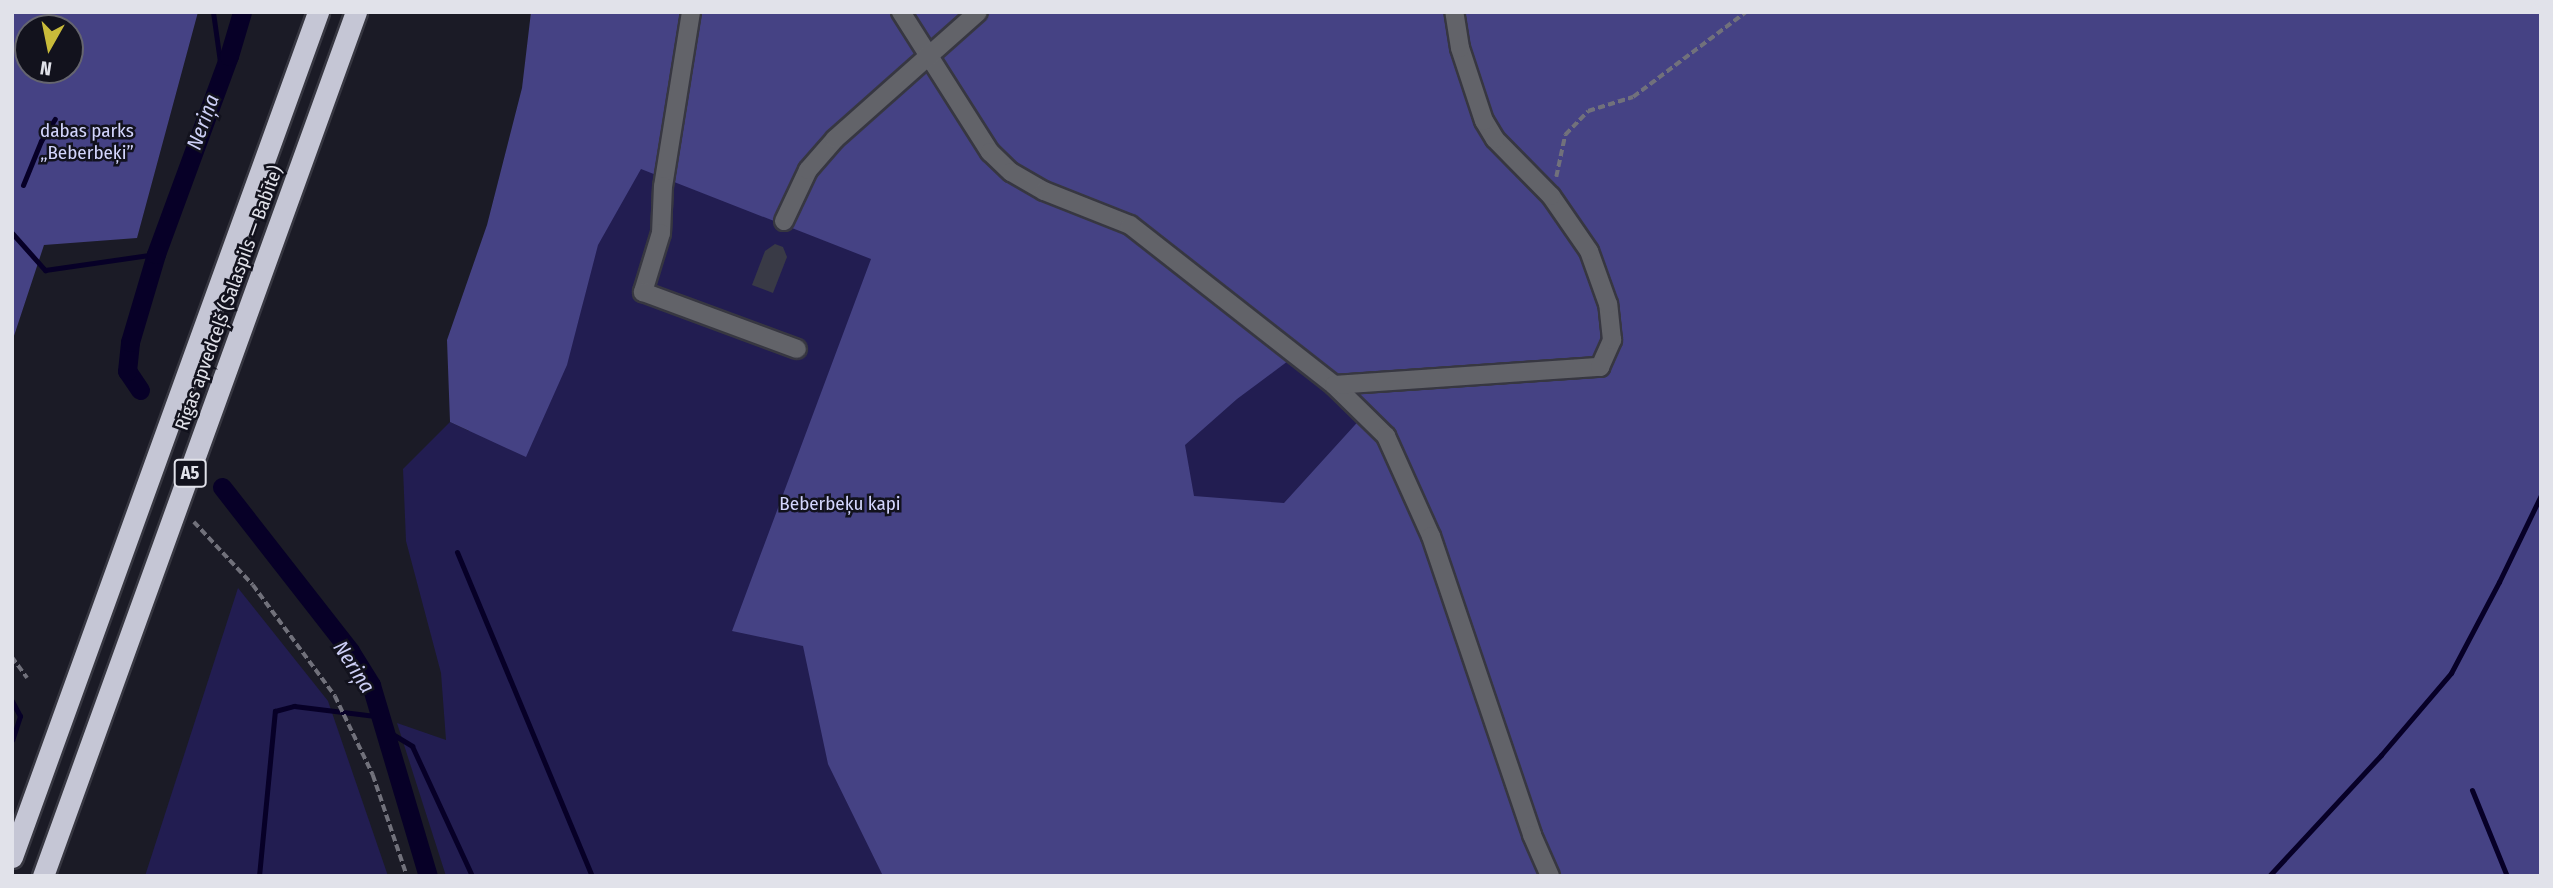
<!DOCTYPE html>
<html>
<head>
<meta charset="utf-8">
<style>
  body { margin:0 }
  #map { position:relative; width:2553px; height:888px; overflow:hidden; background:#1b1b26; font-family:"Fira Sans Condensed",sans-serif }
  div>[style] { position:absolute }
  .green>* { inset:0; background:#221d51 }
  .forest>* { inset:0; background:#454284 }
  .stream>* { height:5px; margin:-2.5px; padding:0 2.5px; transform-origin:2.5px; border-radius:2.5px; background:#070027 }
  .canal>* { height:19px; margin:-9.5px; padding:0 9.5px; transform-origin:9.5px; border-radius:9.5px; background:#070027 }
  .building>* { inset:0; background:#393a46 }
  .path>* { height:3.5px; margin-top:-1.75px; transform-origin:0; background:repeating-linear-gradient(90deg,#71717b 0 7px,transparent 0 10.5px) }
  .roads { filter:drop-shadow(2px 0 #373741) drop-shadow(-2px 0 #373741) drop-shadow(0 2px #373741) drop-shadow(0 -2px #373741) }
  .minor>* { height:18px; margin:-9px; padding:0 9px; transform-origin:9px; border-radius:9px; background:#626369 }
  .highway>* { height:21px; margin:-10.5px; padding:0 10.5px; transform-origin:10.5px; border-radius:10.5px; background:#c5c6d5 }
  span { translate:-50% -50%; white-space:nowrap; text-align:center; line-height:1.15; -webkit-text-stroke:5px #12121d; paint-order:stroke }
  .shield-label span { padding:2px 5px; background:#12121d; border:2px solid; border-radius:5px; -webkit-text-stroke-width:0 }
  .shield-label { font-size:18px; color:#e1e2ea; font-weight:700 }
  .park-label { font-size:19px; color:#d3d5fc }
  .street-label { font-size:19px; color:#e1e2ea }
  .water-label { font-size:21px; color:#cdcff6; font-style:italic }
  .frame { position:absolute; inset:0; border:14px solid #e1e2ea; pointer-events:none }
  .north { position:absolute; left:14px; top:14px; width:70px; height:70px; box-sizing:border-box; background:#12121d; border:2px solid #65656f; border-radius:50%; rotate:189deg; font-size:19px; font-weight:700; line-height:28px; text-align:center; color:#e1e2ea }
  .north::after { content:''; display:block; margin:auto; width:24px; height:32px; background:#c9bb3a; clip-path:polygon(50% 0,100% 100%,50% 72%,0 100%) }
</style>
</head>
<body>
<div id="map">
  <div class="green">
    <div style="clip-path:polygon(595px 12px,1130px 225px,1386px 436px,1549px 876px,446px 876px,397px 723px,446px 740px,441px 673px,406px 541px,403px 469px,450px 422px,469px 431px)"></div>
    <div style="clip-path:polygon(238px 588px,328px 701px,388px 876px,145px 876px)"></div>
  </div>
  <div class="forest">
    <div style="clip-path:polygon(evenodd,12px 12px,198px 12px,137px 238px,44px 245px,12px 342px,12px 12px,28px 28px,70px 28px,70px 70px,28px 70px,28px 28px)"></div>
    <div style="clip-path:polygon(evenodd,531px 12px,2541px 12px,2541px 876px,883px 876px,828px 764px,803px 646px,732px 631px,871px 259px,641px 169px,598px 245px,567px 365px,526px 457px,450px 422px,447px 340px,487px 225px,522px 88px,531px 12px,1296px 355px,1364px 415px,1284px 503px,1194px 496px,1185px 445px,1237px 399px,1296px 355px)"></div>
  </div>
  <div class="stream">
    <div style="left:213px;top:12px;width:65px;rotate:82deg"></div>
    <div style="left:23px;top:185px;width:48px;rotate:-67.8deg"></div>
    <div style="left:41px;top:141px;width:26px;rotate:-58deg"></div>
    <div style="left:12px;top:233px;width:50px;rotate:48.3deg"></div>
    <div style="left:45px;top:270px;width:112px;rotate:-8.2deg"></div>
    <div style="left:457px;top:552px;width:351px;rotate:67.4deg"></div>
    <div style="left:12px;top:701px;width:17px;rotate:62deg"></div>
    <div style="left:20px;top:716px;width:25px;rotate:108deg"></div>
    <div style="left:384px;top:729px;width:33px;rotate:31deg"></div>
    <div style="left:412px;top:746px;width:143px;rotate:65.2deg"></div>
    <div style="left:2472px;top:790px;width:93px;rotate:67.9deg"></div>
    <div style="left:259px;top:876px;width:166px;rotate:-84.5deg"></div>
    <div style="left:275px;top:711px;width:20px;rotate:-15deg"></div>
    <div style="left:294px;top:706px;width:90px;rotate:7deg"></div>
    <div style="left:2269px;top:876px;width:165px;rotate:-47.2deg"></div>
    <div style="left:2381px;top:755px;width:108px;rotate:-49.5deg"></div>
    <div style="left:2451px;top:673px;width:103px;rotate:-62.2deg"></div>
    <div style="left:2499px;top:582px;width:97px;rotate:-64.2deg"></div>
  </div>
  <div class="canal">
    <div style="left:140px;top:390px;width:23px;rotate:-124deg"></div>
    <div style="left:127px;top:371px;width:29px;rotate:-84deg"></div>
    <div style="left:130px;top:342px;width:92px;rotate:-73.5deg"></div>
    <div style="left:156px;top:254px;width:211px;rotate:-69.8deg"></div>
    <div style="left:229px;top:56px;width:46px;rotate:-73.5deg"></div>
    <div style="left:222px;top:487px;width:208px;rotate:52deg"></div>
    <div style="left:350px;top:651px;width:40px;rotate:58deg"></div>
    <div style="left:371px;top:685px;width:199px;rotate:73.4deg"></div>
  </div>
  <div class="building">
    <div style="clip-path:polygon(775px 244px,783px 247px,787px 257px,773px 293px,752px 285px,765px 251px)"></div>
  </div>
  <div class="path">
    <div style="left:1556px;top:177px;width:43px;rotate:-77.9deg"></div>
    <div style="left:1565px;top:135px;width:33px;rotate:-46deg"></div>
    <div style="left:1588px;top:111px;width:47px;rotate:-17.3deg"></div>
    <div style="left:1633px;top:97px;width:141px;rotate:-37deg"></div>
    <div style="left:194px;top:522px;width:86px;rotate:46.9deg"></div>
    <div style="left:253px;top:585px;width:138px;rotate:53.5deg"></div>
    <div style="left:335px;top:696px;width:88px;rotate:64.3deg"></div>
    <div style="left:373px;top:775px;width:107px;rotate:71.4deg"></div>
    <div style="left:12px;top:657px;width:26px;rotate:54deg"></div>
  </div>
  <div class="roads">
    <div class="minor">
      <div style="left:691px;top:12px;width:176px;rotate:99.1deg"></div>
      <div style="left:663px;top:186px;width:47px;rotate:92.4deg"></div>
      <div style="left:661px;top:233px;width:62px;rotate:107deg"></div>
      <div style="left:643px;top:292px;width:164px;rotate:20.3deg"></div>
      <div style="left:901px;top:12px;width:166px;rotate:57.6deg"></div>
      <div style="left:990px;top:152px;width:29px;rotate:44deg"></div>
      <div style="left:1011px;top:172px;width:38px;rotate:30deg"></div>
      <div style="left:1044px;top:191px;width:92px;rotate:21.6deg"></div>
      <div style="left:1130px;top:225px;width:259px;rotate:38.1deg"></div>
      <div style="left:1334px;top:385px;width:73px;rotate:44.4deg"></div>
      <div style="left:1386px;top:436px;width:110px;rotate:65.8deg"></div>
      <div style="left:1431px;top:536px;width:316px;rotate:71.3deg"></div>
      <div style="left:1532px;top:835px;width:45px;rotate:66.3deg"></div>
      <div style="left:784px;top:221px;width:56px;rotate:-64.8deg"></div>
      <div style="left:808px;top:170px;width:41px;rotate:-48.9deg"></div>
      <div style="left:835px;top:139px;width:191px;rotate:-41.6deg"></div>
      <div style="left:1334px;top:385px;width:267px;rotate:-3.9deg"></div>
      <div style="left:1600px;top:367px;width:30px;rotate:-66deg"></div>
      <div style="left:1612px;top:340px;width:36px;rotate:-96deg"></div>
      <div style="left:1608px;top:304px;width:56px;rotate:-109.7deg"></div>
      <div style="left:1589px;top:251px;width:67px;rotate:-124.6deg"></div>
      <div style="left:1551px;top:196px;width:80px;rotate:-134.5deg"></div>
      <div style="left:1495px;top:139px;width:21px;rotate:-121deg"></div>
      <div style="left:1484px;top:121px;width:77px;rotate:-108.2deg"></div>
      <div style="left:1460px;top:48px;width:36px;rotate:-99deg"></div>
    </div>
    <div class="highway">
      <div style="left:12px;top:857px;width:899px;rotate:-70.09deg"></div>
      <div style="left:43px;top:876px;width:919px;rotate:-70.09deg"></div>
    </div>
  </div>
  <div class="shield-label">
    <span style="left:190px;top:473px">A5</span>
  </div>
  <div class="park-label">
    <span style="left:87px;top:142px">dabas parks<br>„Beberbeķi”</span>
    <span style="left:840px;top:504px">Beberbeķu kapi</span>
  </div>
  <div class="street-label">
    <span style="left:229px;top:298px;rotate:-70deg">Rīgas apvedceļš (Salaspils — Babīte)</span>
  </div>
  <div class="water-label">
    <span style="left:203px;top:122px;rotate:-70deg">Neriņa</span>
    <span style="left:354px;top:667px;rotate:57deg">Neriņa</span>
  </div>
  <div class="frame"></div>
  <div class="north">N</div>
</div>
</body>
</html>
